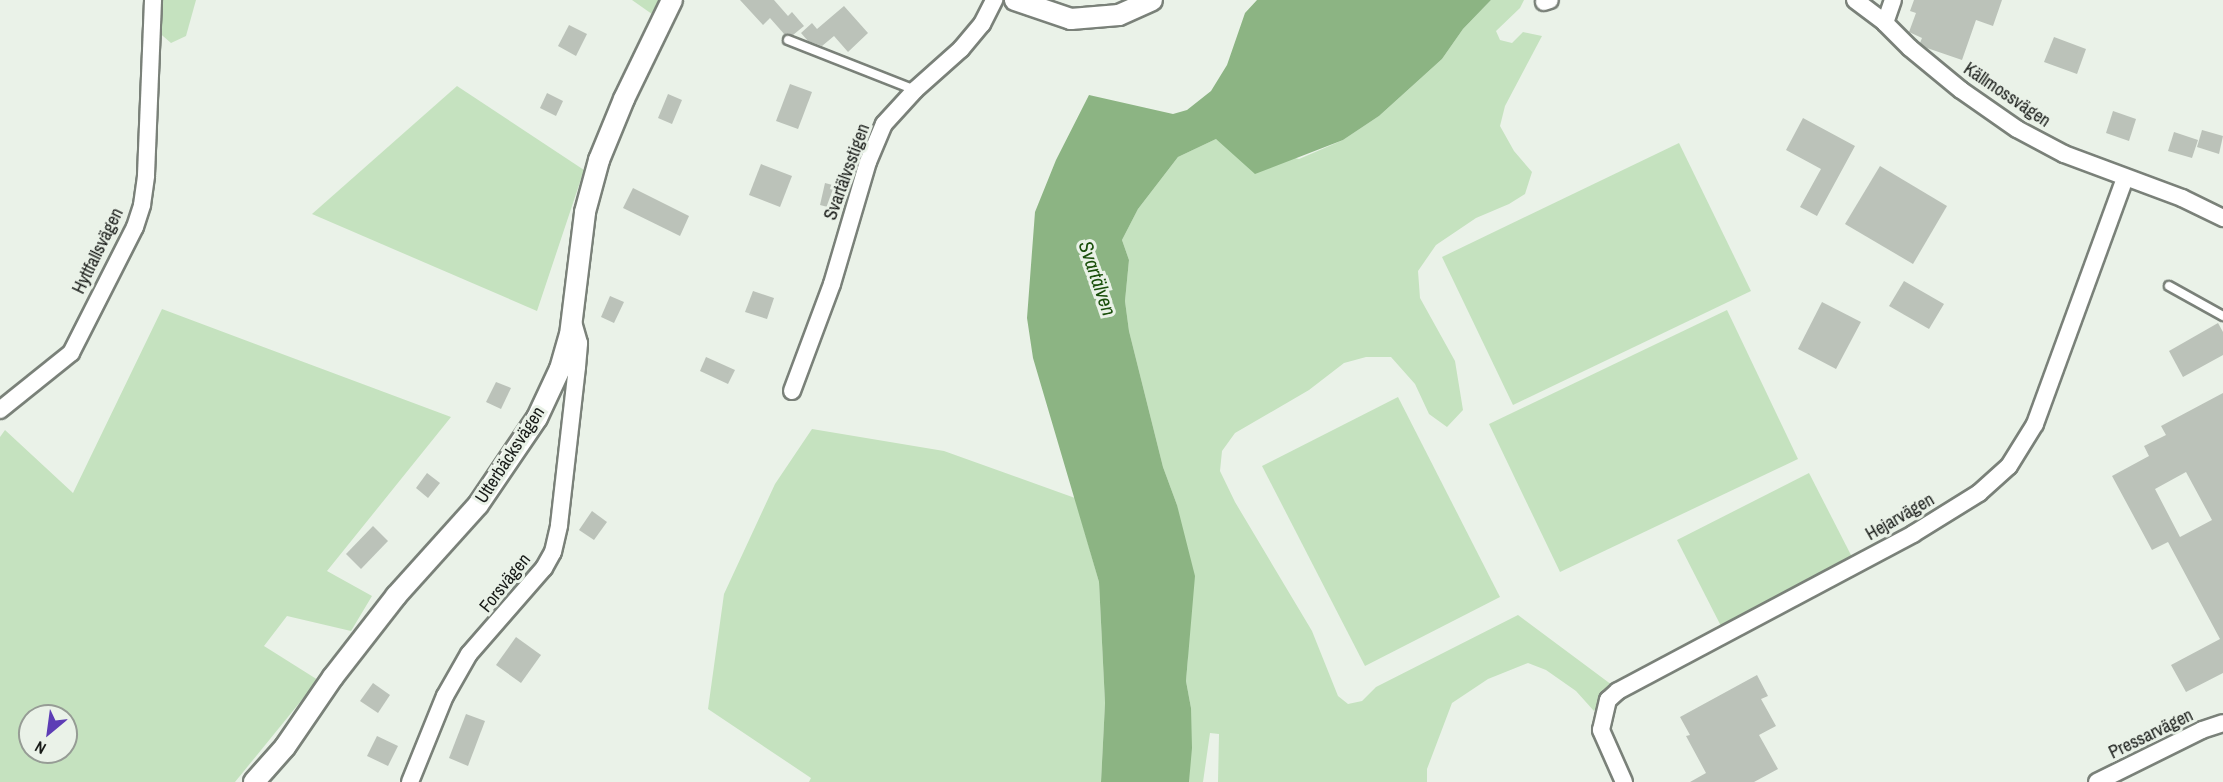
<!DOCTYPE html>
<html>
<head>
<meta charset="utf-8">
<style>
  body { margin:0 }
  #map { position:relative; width:2223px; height:782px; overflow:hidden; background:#eaf2e8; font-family:"Archivo Narrow",sans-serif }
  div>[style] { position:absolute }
  .green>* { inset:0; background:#c5e2bf }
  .water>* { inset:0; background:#8cb483 }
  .building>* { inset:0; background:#bbc2b9 }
  .roads { filter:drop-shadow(2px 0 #7a8179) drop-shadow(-2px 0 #7a8179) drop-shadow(0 2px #7a8179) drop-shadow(0 -2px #7a8179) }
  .service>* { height:8px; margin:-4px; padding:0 4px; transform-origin:4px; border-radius:4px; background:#fff }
  .minor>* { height:16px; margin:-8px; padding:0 8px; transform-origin:8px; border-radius:8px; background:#fff }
  .tertiary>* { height:20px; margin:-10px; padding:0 10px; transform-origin:10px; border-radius:10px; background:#fff }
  span { translate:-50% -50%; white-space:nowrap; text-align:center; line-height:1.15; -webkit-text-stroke:6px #eaf2e8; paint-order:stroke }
  .street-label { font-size:18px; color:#181b18 }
  .water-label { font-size:20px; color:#1a4f0b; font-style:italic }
  .north { position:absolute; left:18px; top:704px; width:60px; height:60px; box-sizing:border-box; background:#eaf2e8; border:2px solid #969c95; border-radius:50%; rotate:209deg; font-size:16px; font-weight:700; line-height:24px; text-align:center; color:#181b18 }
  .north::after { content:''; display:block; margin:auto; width:21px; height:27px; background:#5d3db5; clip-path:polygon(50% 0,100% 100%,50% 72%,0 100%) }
</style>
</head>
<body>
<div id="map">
  <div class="green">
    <div style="clip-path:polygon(156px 0,196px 0,186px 36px,171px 43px,156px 30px)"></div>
    <div style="clip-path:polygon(632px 0,668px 0,659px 19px)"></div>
    <div style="clip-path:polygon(1491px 0,1524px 0,1520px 8px,1496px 31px,1500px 40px,1512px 43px,1523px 32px,1542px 36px,1505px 106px,1500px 126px,1514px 151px,1532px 172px,1525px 194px,1509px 204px,1476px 218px,1436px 245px,1418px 271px,1420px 298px,1455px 361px,1463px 410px,1447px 427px,1429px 414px,1415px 384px,1391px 357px,1366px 357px,1344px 363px,1309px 390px,1235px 433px,1222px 451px,1220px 471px,1235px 502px,1312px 631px,1338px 696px,1348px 704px,1362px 701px,1376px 687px,1518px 615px,1612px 685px,1594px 711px,1576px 691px,1546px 670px,1528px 663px,1488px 679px,1452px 703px,1427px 769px,1427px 782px,1218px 782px,1219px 734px,1210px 733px,1203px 782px,1189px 782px,1191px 708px,1186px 681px,1188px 658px,1177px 505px,1163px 467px,1129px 331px,1125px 301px,1129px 260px,1122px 240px,1138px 209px,1178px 157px,1216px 139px,1299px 159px,1343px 140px,1379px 116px,1442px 59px,1463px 29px)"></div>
    <div style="clip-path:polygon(457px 86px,584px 170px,537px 311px,312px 214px)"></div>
    <div style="clip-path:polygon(1679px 143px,1751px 291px,1513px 405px,1442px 257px)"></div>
    <div style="clip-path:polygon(evenodd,162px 309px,451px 417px,327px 571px,372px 596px,351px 631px,287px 616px,264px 646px,318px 680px,235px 782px,0 782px,0 437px,5px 430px,73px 493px,162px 309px,30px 716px,66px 716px,66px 752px,30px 752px,30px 716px)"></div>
    <div style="clip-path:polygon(1727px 310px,1798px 459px,1560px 572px,1489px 424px)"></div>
    <div style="clip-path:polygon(1398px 397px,1500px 597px,1365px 666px,1262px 466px)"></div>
    <div style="clip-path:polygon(812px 429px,944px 451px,1075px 498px,1099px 582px,1105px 703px,1101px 782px,809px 782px,811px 778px,708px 709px,724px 594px,775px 484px)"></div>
    <div style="clip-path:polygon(1809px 473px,1853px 559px,1721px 626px,1677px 540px)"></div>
  </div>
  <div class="water">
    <div style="clip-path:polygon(1257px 0,1491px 0,1463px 29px,1442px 59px,1379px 116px,1343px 140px,1255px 174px,1216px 139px,1178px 157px,1138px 209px,1122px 240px,1129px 260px,1125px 301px,1129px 331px,1163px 467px,1177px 505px,1195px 576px,1186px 681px,1191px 708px,1192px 748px,1189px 782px,1101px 782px,1105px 703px,1099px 582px,1033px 358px,1027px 318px,1035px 212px,1056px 160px,1089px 95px,1173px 114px,1187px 110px,1211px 91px,1227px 65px,1245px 13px)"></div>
  </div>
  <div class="building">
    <div style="clip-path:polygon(740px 0,774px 0,788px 16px,792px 12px,804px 26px,793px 35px,785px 35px,770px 18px,763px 25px)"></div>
    <div style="clip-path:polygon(1914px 0,2002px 0,1993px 26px,1976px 20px,1962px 60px,1927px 48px,1920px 43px,1922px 38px,1909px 32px,1916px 13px,1910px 11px)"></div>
    <div style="clip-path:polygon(844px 6px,868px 33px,848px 52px,834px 36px,822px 46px,808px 41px,801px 33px,812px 23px,817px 29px)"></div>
    <div style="clip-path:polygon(569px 25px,587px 34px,576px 56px,558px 46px)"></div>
    <div style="clip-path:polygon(2054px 37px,2086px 49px,2077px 74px,2044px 62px)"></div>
    <div style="clip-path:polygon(790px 84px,812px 92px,798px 129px,776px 121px)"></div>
    <div style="clip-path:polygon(547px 93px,563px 101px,556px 116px,540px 108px)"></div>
    <div style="clip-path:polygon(668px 94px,682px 100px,672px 124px,658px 118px)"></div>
    <div style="clip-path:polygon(2113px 111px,2136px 119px,2129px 141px,2106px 133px)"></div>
    <div style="clip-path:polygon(1803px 118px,1855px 146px,1817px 216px,1800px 207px,1821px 169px,1786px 150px)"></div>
    <div style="clip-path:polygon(2202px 130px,2223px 136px,2219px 154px,2197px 147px)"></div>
    <div style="clip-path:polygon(2174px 132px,2198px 140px,2192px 158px,2168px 151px)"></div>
    <div style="clip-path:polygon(761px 164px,792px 176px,780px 207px,749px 195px)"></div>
    <div style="clip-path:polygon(1880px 166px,1947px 206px,1913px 264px,1845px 224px)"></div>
    <div style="clip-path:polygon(825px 183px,844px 188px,839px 210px,820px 205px)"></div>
    <div style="clip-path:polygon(633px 188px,689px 216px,680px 236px,623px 208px)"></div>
    <div style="clip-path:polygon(1904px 281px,1944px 304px,1929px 329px,1889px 306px)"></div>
    <div style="clip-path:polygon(753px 291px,774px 298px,767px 319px,745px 312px)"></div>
    <div style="clip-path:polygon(610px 296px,624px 302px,614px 323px,601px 317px)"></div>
    <div style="clip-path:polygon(1822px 302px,1861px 322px,1836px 369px,1798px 349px)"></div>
    <div style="clip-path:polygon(2218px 323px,2223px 332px,2223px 355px,2183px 377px,2169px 351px)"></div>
    <div style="clip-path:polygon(706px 357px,735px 370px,728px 384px,700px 371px)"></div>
    <div style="clip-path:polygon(496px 382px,511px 388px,501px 409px,486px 402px)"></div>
    <div style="clip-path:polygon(evenodd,2223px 393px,2223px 673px,2186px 692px,2171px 665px,2220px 639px,2168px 542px,2152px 550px,2112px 476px,2149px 456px,2144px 446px,2166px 435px,2161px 426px,2223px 393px,2186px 472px,2212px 520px,2180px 537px,2155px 489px,2186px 472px)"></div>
    <div style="clip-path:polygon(427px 473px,440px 483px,428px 498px,416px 488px)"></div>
    <div style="clip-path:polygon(592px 511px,607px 522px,594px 540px,579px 530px)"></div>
    <div style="clip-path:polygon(373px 526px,388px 541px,361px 569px,346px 554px)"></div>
    <div style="clip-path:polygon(516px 637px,541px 655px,521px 683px,496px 665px)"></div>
    <div style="clip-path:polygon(1757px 675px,1768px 696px,1761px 699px,1776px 726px,1759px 735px,1778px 769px,1754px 782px,1690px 782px,1706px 773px,1686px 736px,1690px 735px,1680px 717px)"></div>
    <div style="clip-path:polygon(373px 683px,390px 695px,378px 713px,360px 701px)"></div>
    <div style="clip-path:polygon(466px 714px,485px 721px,468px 766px,449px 758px)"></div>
    <div style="clip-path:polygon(377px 736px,398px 746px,388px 766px,367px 756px)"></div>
  </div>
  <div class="roads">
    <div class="service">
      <div style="left:788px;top:40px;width:136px;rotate:21.5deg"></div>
      <div style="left:2169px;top:286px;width:62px;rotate:29.1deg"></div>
    </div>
    <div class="minor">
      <div style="left:1855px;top:0;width:38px;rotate:37deg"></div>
      <div style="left:1885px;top:23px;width:35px;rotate:45deg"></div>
      <div style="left:1910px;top:48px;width:66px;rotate:39.5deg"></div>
      <div style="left:1961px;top:90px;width:68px;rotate:34.9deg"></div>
      <div style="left:2017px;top:129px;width:53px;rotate:28deg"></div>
      <div style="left:2064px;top:154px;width:126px;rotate:20.4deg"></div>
      <div style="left:2182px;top:198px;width:46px;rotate:26deg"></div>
      <div style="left:1544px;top:2px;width:6px;rotate:-18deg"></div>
      <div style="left:1885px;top:23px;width:24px;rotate:-71deg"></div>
      <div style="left:792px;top:391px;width:114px;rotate:-69.5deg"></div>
      <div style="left:832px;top:284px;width:127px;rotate:-73.6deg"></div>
      <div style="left:868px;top:162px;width:41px;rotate:-67.2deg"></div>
      <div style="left:884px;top:124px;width:46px;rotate:-47.6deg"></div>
      <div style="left:915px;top:90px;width:62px;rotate:-41.7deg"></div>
      <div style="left:961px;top:49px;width:33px;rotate:-50deg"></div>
      <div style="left:982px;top:24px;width:27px;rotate:-63deg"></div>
      <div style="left:0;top:410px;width:91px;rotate:-38.8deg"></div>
      <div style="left:71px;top:353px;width:141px;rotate:-63.1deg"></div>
      <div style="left:135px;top:227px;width:23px;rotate:-72deg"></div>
      <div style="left:142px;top:205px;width:30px;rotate:-82deg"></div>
      <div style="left:146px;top:175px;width:175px;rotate:-87.7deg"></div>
      <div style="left:410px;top:782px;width:93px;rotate:-67.9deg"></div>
      <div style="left:445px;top:696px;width:48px;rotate:-60.3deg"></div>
      <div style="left:469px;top:654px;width:114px;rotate:-48.9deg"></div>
      <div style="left:544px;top:568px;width:18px;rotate:-61deg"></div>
      <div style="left:553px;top:552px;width:28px;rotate:-77deg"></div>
      <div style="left:559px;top:525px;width:159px;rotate:-83.5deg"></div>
      <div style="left:577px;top:367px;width:24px;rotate:-85deg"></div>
      <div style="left:579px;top:343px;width:25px;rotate:-106deg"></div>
      <div style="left:1624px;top:782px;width:57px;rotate:-113.9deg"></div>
      <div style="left:1601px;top:730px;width:31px;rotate:-77deg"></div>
      <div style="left:1608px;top:700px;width:13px;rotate:-42deg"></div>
      <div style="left:1618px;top:691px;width:334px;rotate:-28deg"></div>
      <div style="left:1913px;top:534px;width:78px;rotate:-31.8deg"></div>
      <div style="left:1979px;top:493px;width:40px;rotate:-42deg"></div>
      <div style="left:2009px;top:466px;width:49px;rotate:-58.2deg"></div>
      <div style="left:2035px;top:424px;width:262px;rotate:-69.9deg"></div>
      <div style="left:2097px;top:782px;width:117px;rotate:-26.3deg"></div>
      <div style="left:2202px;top:730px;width:22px;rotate:-18deg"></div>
    </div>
    <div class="tertiary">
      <div style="left:1015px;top:0;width:59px;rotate:18.7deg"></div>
      <div style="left:1071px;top:19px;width:48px;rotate:-4.8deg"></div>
      <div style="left:1119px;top:15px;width:36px;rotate:-24deg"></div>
      <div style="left:254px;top:782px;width:47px;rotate:-48.5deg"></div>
      <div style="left:285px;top:747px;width:85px;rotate:-55.6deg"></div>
      <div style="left:333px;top:677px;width:103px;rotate:-52.1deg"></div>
      <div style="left:396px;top:596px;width:122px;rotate:-48deg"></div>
      <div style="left:478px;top:505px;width:105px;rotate:-55.9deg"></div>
      <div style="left:537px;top:418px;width:54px;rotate:-64.9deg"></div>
      <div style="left:560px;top:369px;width:35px;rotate:-74deg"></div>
      <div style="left:570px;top:335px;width:124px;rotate:-83deg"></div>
      <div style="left:585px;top:212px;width:54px;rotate:-74.9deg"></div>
      <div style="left:599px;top:160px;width:66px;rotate:-67.7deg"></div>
      <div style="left:624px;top:99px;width:110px;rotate:-64.1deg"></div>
    </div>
  </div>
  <div class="street-label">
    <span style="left:2007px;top:95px;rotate:34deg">Källmossvägen</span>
    <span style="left:847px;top:172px;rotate:-70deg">Svartälvsstigen</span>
    <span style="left:98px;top:251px;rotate:-64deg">Hyttfallsvägen</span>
    <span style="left:510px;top:455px;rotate:-57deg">Utterbäcksvägen</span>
    <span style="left:1900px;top:517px;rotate:-30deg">Hejarvägen</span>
    <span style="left:505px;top:583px;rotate:-51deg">Forsvägen</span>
    <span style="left:2151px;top:734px;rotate:-26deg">Pressarvägen</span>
  </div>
  <div class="water-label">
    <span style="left:1098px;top:278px;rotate:71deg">Svartälven</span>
  </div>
  <div class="north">N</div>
</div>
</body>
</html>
